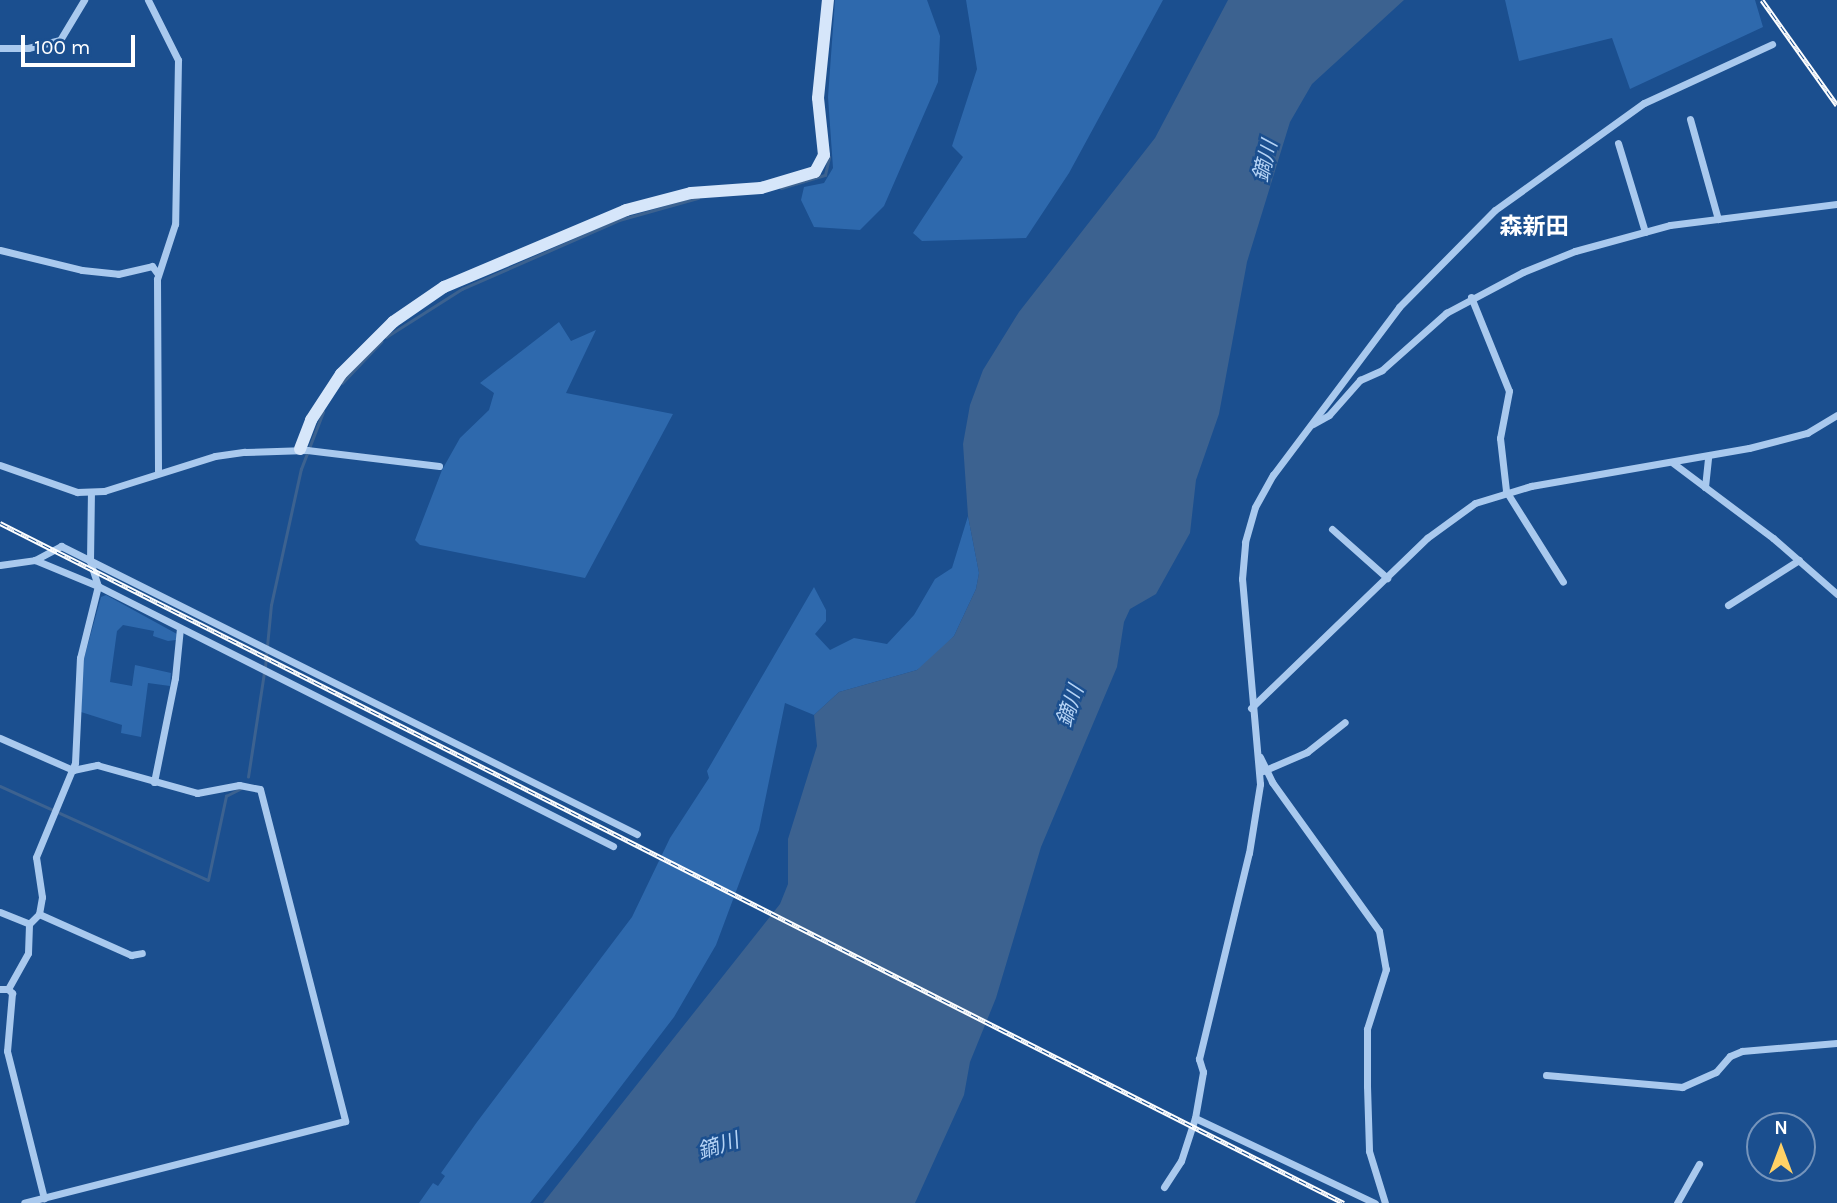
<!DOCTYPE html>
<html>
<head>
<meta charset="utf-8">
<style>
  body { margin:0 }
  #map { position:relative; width:1837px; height:1203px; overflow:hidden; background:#1b4f8f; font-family:Karla,"Noto Sans JP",sans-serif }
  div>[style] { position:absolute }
  .green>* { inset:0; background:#2e69ad }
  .water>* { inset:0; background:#3c6290 }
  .stream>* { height:2.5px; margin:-1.25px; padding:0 1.25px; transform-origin:1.25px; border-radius:1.25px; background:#3c6290 }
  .street>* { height:7px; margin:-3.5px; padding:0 3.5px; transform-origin:3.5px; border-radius:3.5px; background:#a9c9ee }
  .secondary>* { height:12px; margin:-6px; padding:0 6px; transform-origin:6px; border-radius:6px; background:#d6e6fa }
  .rail>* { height:5px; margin-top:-2.5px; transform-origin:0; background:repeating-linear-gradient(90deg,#1b4f8f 0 8px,#fff 0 16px); box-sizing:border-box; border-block:2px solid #fff }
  span { translate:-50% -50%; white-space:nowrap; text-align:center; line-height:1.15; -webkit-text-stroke:5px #1b4f8f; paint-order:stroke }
  .water-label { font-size:21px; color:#b5d3f5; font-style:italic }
  .quarter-label { font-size:23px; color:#fff; font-weight:700 }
  .north { position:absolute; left:1746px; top:1112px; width:70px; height:70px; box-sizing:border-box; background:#1b4f8f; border:2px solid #7695bc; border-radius:50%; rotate:0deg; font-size:19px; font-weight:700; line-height:28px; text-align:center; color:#fff }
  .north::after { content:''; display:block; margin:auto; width:24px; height:32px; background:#ffd166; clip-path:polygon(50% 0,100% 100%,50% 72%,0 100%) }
  .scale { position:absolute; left:21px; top:35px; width:114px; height:32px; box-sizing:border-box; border:4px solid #fff; border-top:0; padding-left:9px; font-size:21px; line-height:24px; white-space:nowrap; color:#fff; -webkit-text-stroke:5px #1b4f8f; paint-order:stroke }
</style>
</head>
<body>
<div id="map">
  <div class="green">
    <div style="clip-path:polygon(835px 0,927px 0,940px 36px,938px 82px,884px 206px,860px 230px,814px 227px,801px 200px,804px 187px,824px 183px,833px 168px,828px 97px)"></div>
    <div style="clip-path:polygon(966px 0,1163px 0,1069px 173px,1026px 238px,922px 241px,913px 233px,963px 157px,952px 146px,977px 69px)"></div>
    <div style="clip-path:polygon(1505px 0,1755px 0,1763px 27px,1630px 89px,1612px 38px,1519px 61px)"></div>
    <div style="clip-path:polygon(559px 322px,571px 341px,596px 330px,566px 393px,673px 414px,585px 578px,420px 545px,415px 540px,442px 470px,460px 438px,489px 410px,494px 393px,480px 383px)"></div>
    <div style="clip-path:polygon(968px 516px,979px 573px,976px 589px,954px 636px,933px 659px,917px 670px,839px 692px,814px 715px,785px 703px,759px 830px,716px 945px,674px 1017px,577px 1144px,530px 1203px,419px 1203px,433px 1183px,438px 1186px,445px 1176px,441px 1173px,477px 1122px,632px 917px,670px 838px,709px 778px,707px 771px,814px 587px,826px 610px,826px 621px,815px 634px,830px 650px,854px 638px,887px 644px,914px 615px,935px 579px,952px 568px)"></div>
    <div style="clip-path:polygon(106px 595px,177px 634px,176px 640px,168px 641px,153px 636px,154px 631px,123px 625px,117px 631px,110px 682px,132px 686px,135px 665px,171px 673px,170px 686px,148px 683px,141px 737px,121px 733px,122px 725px,81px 712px,83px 662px,101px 597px)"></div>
  </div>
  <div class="water">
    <div style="clip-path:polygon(1228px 0,1404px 0,1312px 84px,1290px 122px,1247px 262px,1219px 414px,1196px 480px,1190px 533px,1156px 594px,1130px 609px,1124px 622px,1117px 667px,1041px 847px,996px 998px,970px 1062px,964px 1095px,915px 1203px,543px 1203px,780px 904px,788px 884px,788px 839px,817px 746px,814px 715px,839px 692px,917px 670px,954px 636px,976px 589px,979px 573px,968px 516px,963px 444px,970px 405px,983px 370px,1019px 312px,1155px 138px)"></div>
  </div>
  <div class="stream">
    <div style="left:781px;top:188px;width:46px;rotate:-16.5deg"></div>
    <div style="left:825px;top:175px;width:18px;rotate:-77deg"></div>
    <div style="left:386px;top:337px;width:90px;rotate:-32.3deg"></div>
    <div style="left:462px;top:289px;width:171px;rotate:-23.7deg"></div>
    <div style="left:619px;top:220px;width:82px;rotate:-15.6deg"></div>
    <div style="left:342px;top:383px;width:57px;rotate:-46.4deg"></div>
    <div style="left:265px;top:667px;width:62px;rotate:-84.5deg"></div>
    <div style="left:271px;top:605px;width:139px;rotate:-77.6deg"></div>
    <div style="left:301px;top:469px;width:61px;rotate:-68.9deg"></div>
    <div style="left:248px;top:777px;width:105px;rotate:-81.3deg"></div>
    <div style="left:0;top:786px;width:228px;rotate:24.3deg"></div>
    <div style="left:208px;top:880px;width:86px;rotate:-77.9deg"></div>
    <div style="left:226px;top:796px;width:16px;rotate:-27deg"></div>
  </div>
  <div class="street">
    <div style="left:148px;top:0;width:67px;rotate:63.4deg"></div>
    <div style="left:178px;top:60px;width:164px;rotate:91deg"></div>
    <div style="left:175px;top:224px;width:58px;rotate:108.1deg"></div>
    <div style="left:157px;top:279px;width:194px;rotate:89.7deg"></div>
    <div style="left:0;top:48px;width:28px"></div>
    <div style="left:28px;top:48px;width:33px;rotate:-14deg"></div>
    <div style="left:60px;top:40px;width:47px;rotate:-59deg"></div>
    <div style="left:1690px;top:119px;width:104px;rotate:74.4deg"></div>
    <div style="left:1618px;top:143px;width:93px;rotate:73.1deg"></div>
    <div style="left:0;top:250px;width:84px;rotate:13.7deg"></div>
    <div style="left:82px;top:270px;width:36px;rotate:6deg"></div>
    <div style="left:118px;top:274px;width:35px;rotate:-13deg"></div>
    <div style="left:152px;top:266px;width:9px;rotate:54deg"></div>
    <div style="left:1471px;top:297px;width:101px;rotate:68deg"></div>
    <div style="left:1509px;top:391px;width:48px;rotate:100.8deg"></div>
    <div style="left:1500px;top:438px;width:53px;rotate:83.5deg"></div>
    <div style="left:1506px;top:491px;width:107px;rotate:57.9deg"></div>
    <div style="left:1313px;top:424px;width:18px;rotate:-29deg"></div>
    <div style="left:1329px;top:415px;width:47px;rotate:-48.5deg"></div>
    <div style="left:1360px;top:380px;width:24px;rotate:-24deg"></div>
    <div style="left:1382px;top:370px;width:86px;rotate:-41.7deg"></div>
    <div style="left:1446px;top:313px;width:87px;rotate:-28deg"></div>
    <div style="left:1523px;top:272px;width:56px;rotate:-22deg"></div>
    <div style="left:1575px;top:251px;width:98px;rotate:-15.3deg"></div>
    <div style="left:1670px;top:225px;width:168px;rotate:-7.2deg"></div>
    <div style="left:1673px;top:463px;width:125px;rotate:36.9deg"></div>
    <div style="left:1773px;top:538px;width:85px;rotate:41.2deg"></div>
    <div style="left:0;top:465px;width:82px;rotate:19.3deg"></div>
    <div style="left:77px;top:492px;width:27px;rotate:-2deg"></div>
    <div style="left:104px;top:491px;width:116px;rotate:-17.5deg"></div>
    <div style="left:215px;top:456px;width:30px;rotate:-8deg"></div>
    <div style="left:245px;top:452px;width:62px;rotate:-1.8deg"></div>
    <div style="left:307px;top:450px;width:133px;rotate:6.9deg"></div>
    <div style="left:1705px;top:487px;width:30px;rotate:-84deg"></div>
    <div style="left:1332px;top:529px;width:74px;rotate:41.7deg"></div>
    <div style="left:35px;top:560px;width:68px;rotate:22.4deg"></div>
    <div style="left:98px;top:586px;width:577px;rotate:26.79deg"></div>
    <div style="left:0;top:565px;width:35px;rotate:-8deg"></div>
    <div style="left:35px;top:560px;width:30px;rotate:-28deg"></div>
    <div style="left:61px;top:546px;width:644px;rotate:26.57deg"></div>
    <div style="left:1728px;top:605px;width:84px;rotate:-32.4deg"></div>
    <div style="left:1251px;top:708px;width:245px;rotate:-44deg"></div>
    <div style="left:1427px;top:538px;width:59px;rotate:-36.1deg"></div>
    <div style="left:1475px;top:503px;width:59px;rotate:-16.9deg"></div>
    <div style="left:1531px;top:486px;width:221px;rotate:-9.9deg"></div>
    <div style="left:1749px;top:448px;width:60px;rotate:-14.5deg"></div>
    <div style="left:1807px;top:433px;width:35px;rotate:-31deg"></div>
    <div style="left:0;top:738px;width:80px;rotate:23.7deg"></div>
    <div style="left:73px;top:770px;width:25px;rotate:-12deg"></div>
    <div style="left:97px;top:765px;width:104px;rotate:15.6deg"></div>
    <div style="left:197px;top:793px;width:43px;rotate:-10.8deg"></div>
    <div style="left:239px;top:785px;width:21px;rotate:11deg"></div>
    <div style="left:260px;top:789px;width:343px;rotate:75.6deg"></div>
    <div style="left:345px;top:1121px;width:331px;rotate:165.7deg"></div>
    <div style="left:1260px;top:757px;width:28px;rotate:64deg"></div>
    <div style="left:1272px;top:782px;width:183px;rotate:54.3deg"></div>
    <div style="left:1379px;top:931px;width:39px;rotate:80deg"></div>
    <div style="left:1386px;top:969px;width:63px;rotate:107.6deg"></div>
    <div style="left:1367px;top:1029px;width:57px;rotate:90deg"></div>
    <div style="left:1367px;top:1086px;width:65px;rotate:88.2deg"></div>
    <div style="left:1369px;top:1151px;width:54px;rotate:72.9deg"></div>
    <div style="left:1263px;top:771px;width:48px;rotate:-23.4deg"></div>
    <div style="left:1307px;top:752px;width:48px;rotate:-38.3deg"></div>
    <div style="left:154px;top:782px;width:106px;rotate:-78.6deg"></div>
    <div style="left:175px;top:678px;width:50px;rotate:-84.3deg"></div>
    <div style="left:0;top:912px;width:31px;rotate:22deg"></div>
    <div style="left:39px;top:914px;width:101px;rotate:24deg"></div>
    <div style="left:131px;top:955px;width:11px;rotate:-10deg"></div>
    <div style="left:0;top:989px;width:8px"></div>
    <div style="left:8px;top:989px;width:41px;rotate:-60.9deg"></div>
    <div style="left:28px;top:953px;width:29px;rotate:-88deg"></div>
    <div style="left:29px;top:924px;width:14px;rotate:-45deg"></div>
    <div style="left:39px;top:914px;width:17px;rotate:-80deg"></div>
    <div style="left:42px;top:897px;width:40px;rotate:-98.5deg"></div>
    <div style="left:36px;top:857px;width:102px;rotate:-67.5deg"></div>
    <div style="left:75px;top:763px;width:105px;rotate:-87.3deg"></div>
    <div style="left:80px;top:658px;width:74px;rotate:-76deg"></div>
    <div style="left:98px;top:586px;width:26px;rotate:-108deg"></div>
    <div style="left:90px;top:561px;width:69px;rotate:-89.2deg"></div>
    <div style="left:8px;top:989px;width:6px;rotate:45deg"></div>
    <div style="left:12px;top:993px;width:58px;rotate:94.9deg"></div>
    <div style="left:7px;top:1051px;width:152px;rotate:75.9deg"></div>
    <div style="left:1546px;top:1075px;width:137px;rotate:5deg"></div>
    <div style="left:1682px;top:1087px;width:37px;rotate:-24deg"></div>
    <div style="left:1716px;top:1072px;width:21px;rotate:-49deg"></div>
    <div style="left:1730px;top:1056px;width:13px;rotate:-23deg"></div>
    <div style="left:1742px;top:1051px;width:95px;rotate:-4.8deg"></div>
    <div style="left:1195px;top:1118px;width:199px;rotate:25.3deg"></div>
    <div style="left:1164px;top:1187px;width:31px;rotate:-57deg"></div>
    <div style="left:1181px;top:1161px;width:45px;rotate:-72deg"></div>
    <div style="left:1195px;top:1118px;width:47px;rotate:-80.1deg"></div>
    <div style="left:1203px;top:1072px;width:14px;rotate:-107deg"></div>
    <div style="left:1199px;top:1059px;width:212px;rotate:-76.4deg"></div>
    <div style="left:1249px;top:853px;width:70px;rotate:-80.9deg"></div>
    <div style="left:1260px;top:784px;width:206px;rotate:-95deg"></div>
    <div style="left:1242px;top:579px;width:37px;rotate:-85deg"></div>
    <div style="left:1245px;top:542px;width:36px;rotate:-74deg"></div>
    <div style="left:1255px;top:507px;width:37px;rotate:-61deg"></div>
    <div style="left:1273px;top:475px;width:210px;rotate:-53.1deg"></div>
    <div style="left:1399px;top:307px;width:136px;rotate:-45.3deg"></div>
    <div style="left:1495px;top:210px;width:183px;rotate:-35.7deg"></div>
    <div style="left:1644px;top:103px;width:141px;rotate:-24.7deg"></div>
    <div style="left:1677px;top:1203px;width:45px;rotate:-60.6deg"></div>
  </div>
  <div class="secondary">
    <div style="left:300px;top:449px;width:31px;rotate:-69deg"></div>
    <div style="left:311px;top:420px;width:55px;rotate:-56.9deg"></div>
    <div style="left:341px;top:374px;width:74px;rotate:-45deg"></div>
    <div style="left:393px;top:322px;width:62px;rotate:-34.5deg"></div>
    <div style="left:444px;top:287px;width:198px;rotate:-22.9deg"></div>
    <div style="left:626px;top:210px;width:67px;rotate:-14.7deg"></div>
    <div style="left:691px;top:193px;width:70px;rotate:-4.1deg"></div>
    <div style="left:761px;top:188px;width:56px;rotate:-16.5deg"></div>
    <div style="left:815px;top:172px;width:19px;rotate:-62deg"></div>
    <div style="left:824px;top:155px;width:57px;rotate:-96deg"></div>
    <div style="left:818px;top:98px;width:99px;rotate:-84.2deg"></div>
  </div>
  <div class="rail">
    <div style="left:1762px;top:0;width:129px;rotate:54.5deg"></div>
    <div style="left:0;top:523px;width:1506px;rotate:26.84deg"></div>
  </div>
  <div class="water-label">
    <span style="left:1265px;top:161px;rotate:-76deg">鏑川</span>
    <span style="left:1070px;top:706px;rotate:-71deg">鏑川</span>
    <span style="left:718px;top:1146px;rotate:-18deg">鏑川</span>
  </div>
  <div class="quarter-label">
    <span style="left:1534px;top:227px">森新田</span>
  </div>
  <div class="north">N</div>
  <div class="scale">100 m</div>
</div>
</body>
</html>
